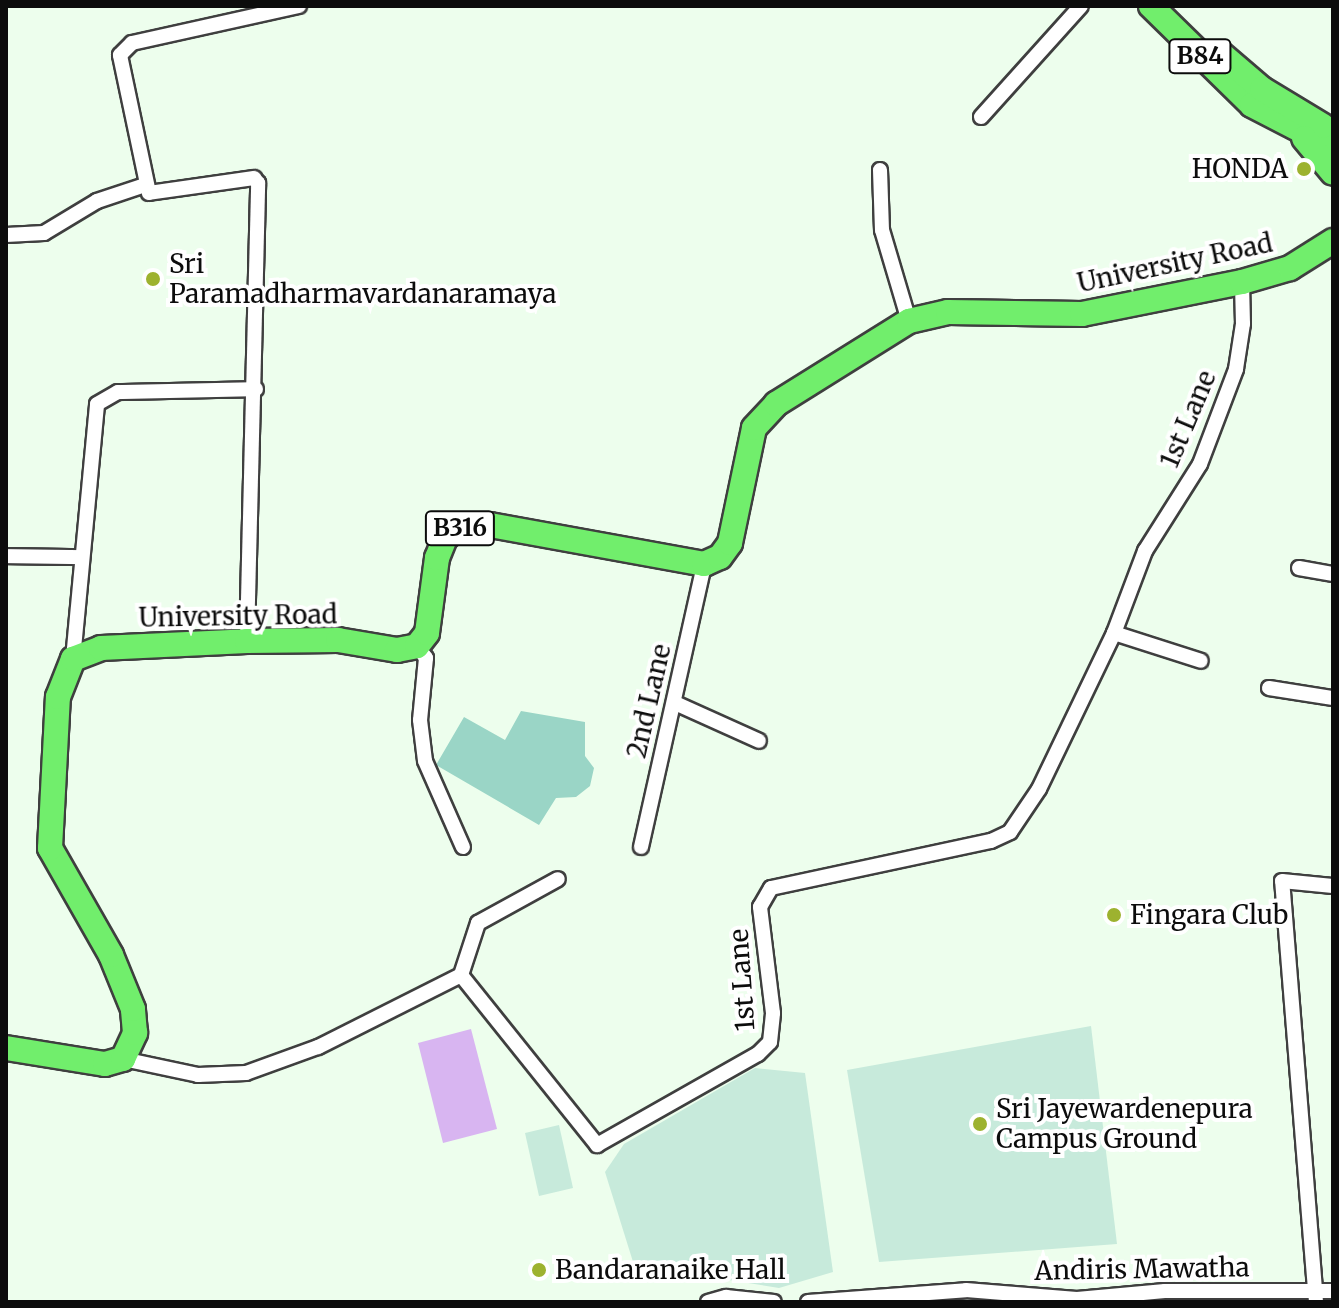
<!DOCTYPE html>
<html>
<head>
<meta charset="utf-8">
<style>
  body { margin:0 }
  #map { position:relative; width:1339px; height:1308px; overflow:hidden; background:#edfeed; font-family:Merriweather,serif }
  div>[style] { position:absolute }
  .forest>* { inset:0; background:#9ad5c6 }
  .pitch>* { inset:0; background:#c7eadb }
  .water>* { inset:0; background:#d8b5f1 }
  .roads { filter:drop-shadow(2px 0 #3f3f3f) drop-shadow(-2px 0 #3f3f3f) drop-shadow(0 2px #3f3f3f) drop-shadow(0 -2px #3f3f3f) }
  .street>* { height:14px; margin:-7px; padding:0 7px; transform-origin:7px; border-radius:7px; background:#fff }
  .primary>* { height:24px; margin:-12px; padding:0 12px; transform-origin:12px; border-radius:12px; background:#71ee6c }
  .dots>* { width:22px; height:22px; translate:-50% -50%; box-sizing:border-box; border:4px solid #fff; border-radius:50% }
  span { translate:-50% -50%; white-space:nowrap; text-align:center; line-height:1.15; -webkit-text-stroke:8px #fff; paint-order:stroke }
  .shield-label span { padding:2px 6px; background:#fff; border:2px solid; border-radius:6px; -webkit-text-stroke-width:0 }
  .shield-label { font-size:24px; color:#0c0c0c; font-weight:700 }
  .poi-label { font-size:26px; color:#0c0c0c }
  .right { translate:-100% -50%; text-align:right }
  .left { translate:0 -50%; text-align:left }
  .street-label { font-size:26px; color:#0c0c0c }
  .frame { position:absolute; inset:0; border:8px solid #0c0c0c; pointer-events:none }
</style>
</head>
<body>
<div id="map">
  <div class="forest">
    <div style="clip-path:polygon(521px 711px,585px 722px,585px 756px,594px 768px,590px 786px,576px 797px,556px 798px,539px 825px,436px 765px,464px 717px,505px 740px)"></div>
  </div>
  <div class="pitch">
    <div style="clip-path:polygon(1091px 1026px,1117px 1244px,879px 1262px,847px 1070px)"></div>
    <div style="clip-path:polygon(755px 1068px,805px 1073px,833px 1272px,779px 1288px,634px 1265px,605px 1172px,624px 1144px)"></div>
    <div style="clip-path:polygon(559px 1125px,573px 1188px,539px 1196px,525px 1133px)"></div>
  </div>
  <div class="water">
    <div style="clip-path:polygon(471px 1029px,497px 1129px,443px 1143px,418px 1043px)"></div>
  </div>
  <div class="roads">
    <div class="street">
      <div style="left:981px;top:117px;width:149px;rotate:-48deg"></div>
      <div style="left:880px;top:170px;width:60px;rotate:88.1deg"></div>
      <div style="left:882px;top:230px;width:95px;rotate:73.5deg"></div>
      <div style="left:6px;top:235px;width:38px;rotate:-3deg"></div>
      <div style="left:44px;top:233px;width:62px;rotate:-31.1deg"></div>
      <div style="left:97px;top:201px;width:51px;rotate:-18.4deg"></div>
      <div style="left:6px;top:556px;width:75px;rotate:0.8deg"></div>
      <div style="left:1299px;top:568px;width:35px;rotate:10deg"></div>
      <div style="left:1114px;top:633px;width:91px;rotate:17.8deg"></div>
      <div style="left:247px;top:641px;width:458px;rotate:-88.6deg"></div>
      <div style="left:258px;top:183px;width:6px;rotate:-129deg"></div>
      <div style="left:254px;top:178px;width:106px;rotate:171.9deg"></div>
      <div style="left:149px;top:193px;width:141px;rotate:-101.9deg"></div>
      <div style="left:120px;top:55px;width:17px;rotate:-45deg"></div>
      <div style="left:132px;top:43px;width:171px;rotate:-12.5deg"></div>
      <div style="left:417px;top:646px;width:15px;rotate:53deg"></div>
      <div style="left:426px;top:658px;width:62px;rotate:95.5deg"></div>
      <div style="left:420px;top:720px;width:41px;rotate:83deg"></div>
      <div style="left:425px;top:761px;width:94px;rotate:66.2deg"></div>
      <div style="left:73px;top:659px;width:256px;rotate:-84.6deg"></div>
      <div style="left:97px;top:404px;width:24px;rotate:-30deg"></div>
      <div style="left:118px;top:392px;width:138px;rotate:-1.2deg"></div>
      <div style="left:1269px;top:688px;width:65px;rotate:8.9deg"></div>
      <div style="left:675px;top:703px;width:92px;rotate:24.3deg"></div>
      <div style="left:641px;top:847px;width:290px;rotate:-77.4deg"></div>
      <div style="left:461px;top:975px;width:55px;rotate:-71.9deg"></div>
      <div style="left:478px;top:923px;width:91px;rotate:-28.8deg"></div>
      <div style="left:123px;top:1059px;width:77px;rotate:12deg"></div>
      <div style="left:198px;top:1075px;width:48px;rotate:-2.4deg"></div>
      <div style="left:246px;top:1073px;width:77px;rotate:-19.9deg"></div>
      <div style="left:318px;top:1047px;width:160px;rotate:-26.7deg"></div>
      <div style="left:461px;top:975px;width:218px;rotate:51.3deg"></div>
      <div style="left:597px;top:1145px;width:185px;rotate:-29.5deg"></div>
      <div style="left:758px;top:1054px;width:17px;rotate:-45deg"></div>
      <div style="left:770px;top:1042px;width:29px;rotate:-84deg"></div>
      <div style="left:773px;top:1013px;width:107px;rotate:-97deg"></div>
      <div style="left:760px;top:907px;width:22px;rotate:-60deg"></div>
      <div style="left:771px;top:888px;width:225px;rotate:-12.1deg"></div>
      <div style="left:991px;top:841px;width:21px;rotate:-25deg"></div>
      <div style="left:1010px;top:832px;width:52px;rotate:-56deg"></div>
      <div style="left:1039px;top:789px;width:173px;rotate:-64.3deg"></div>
      <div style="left:1114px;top:633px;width:88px;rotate:-69.3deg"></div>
      <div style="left:1145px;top:551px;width:103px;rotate:-57.7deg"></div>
      <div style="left:1200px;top:464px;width:102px;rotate:-69.2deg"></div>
      <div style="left:1236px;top:369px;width:46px;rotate:-81.2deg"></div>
      <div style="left:1243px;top:324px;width:42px;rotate:-91.4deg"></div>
      <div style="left:708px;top:1302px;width:19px;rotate:-16deg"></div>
      <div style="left:726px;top:1297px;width:48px;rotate:5.9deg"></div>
      <div style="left:808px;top:1302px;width:158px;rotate:-4.3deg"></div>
      <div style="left:966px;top:1290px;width:111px;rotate:4.6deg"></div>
      <div style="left:1077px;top:1299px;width:88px;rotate:-5.2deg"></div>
      <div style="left:1165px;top:1291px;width:168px"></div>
      <div style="left:1316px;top:1302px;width:422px;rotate:-94.6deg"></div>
      <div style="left:1282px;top:881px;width:51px;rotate:5.6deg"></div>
    </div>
    <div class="primary">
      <div style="left:1151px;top:6px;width:141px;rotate:44.4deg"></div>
      <div style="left:1252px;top:105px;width:91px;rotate:27.4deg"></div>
      <div style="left:1220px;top:53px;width:55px;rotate:40.6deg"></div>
      <div style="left:1262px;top:89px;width:71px;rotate:31.2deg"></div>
      <div style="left:1304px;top:138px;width:45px;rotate:50.4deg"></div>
      <div style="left:6px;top:1048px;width:100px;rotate:9.2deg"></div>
      <div style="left:105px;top:1064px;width:19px;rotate:-16deg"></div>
      <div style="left:123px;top:1059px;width:29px;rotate:-65deg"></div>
      <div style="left:135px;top:1033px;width:24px;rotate:-95deg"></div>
      <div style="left:133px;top:1009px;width:58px;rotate:-112.2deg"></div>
      <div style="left:111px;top:955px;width:123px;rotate:-119.7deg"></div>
      <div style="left:50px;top:848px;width:151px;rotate:-87deg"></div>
      <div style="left:58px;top:697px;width:41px;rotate:-68.5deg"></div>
      <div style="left:73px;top:659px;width:30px;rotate:-21deg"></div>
      <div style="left:101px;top:648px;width:146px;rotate:-2.7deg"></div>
      <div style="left:247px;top:641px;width:91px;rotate:-0.6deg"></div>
      <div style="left:338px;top:640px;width:60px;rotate:9.6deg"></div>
      <div style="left:397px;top:650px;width:20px;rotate:-11deg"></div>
      <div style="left:417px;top:646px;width:16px;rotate:-52deg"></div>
      <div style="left:427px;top:633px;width:76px;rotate:-82.4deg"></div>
      <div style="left:437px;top:558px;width:22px;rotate:-68deg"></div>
      <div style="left:445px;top:538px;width:16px;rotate:-40deg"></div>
      <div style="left:457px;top:528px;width:33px;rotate:-5deg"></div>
      <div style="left:490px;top:525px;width:218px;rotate:10.3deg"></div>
      <div style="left:704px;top:564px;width:17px;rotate:-24deg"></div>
      <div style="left:720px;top:557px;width:17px;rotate:-54deg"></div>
      <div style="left:730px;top:543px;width:117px;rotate:-78.2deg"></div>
      <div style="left:754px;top:428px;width:33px;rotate:-47deg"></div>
      <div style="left:776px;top:404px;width:157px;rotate:-32deg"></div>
      <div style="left:909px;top:321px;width:40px;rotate:-13deg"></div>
      <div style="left:948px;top:312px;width:134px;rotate:0.9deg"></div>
      <div style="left:1082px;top:314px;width:163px;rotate:-11.3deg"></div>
      <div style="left:1242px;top:282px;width:50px;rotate:-16.3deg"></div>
      <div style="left:1290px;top:268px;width:51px;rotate:-32.1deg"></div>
    </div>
  </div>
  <div class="dots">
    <div style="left:1304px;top:169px;background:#9db22f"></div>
    <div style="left:153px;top:279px;background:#9db22f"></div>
    <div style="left:1114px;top:915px;background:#9db22f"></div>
    <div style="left:980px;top:1124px;background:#9db22f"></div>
    <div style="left:539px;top:1270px;background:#9db22f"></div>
  </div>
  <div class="shield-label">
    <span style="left:1200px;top:56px">B84</span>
    <span style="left:460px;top:528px">B316</span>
  </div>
  <div class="poi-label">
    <span class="right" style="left:1288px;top:169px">HONDA</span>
    <span class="left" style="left:169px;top:279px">Sri<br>Paramadharmavardanaramaya</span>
    <span class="left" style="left:1130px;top:915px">Fingara Club</span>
    <span class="left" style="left:996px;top:1124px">Sri Jayewardenepura<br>Campus Ground</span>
    <span class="left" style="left:555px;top:1270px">Bandaranaike Hall</span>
  </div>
  <div class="street-label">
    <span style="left:1175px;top:263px;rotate:-12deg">University Road</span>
    <span style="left:1188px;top:419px;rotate:-67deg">1st Lane</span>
    <span style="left:238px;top:616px;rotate:-1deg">University Road</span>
    <span style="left:649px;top:701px;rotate:-77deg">2nd Lane</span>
    <span style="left:742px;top:980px;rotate:-94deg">1st Lane</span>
    <span style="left:1142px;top:1269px;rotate:-1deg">Andiris Mawatha</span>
  </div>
  <div class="frame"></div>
</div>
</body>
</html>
